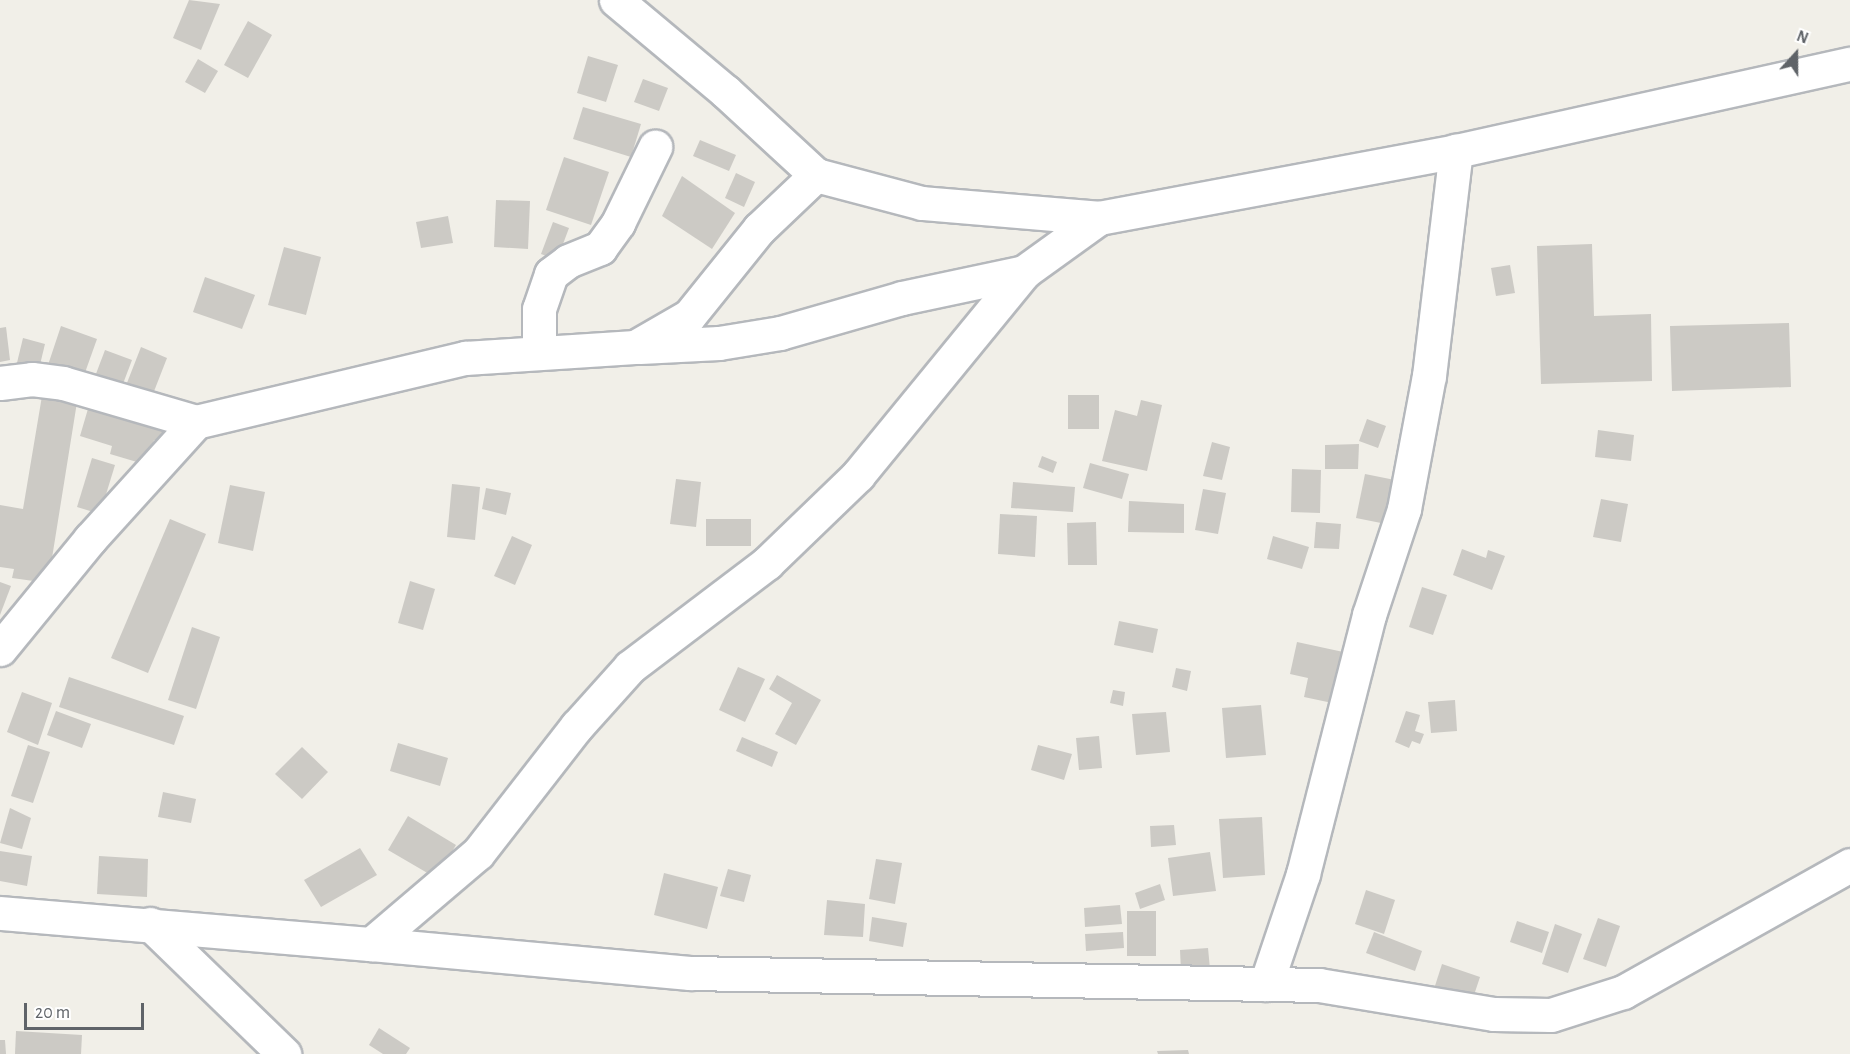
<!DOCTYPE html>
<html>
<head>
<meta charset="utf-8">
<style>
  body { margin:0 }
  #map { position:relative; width:1850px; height:1054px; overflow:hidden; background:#f1efe8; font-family:"Alegreya Sans",sans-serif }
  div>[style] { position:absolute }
  .building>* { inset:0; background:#cccac5 }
  .roads { filter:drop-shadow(2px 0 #b5b8bc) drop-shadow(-2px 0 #b5b8bc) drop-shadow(0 2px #b5b8bc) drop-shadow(0 -2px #b5b8bc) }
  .street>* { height:33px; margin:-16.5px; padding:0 16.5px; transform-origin:16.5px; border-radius:16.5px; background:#fff }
  .secondary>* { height:33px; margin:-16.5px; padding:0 16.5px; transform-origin:16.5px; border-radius:16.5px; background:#fff }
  span { translate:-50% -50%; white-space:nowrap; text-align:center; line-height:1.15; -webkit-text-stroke:4.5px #fff; paint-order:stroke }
  .north { position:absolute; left:1766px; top:24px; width:60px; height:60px; -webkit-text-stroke:4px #fff; paint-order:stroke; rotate:21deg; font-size:16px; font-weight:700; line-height:24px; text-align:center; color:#5f6368 }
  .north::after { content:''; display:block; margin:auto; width:21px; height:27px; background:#5f6368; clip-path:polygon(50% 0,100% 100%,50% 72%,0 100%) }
  .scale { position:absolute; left:24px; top:1003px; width:120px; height:27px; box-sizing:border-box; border:3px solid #5f6368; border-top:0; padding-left:8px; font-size:18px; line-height:21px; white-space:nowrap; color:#5f6368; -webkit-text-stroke:4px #fff; paint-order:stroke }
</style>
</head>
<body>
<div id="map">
  <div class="building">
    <div style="clip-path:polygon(189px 0,220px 4px,201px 50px,173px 38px)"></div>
    <div style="clip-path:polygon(248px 21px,272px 35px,248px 78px,224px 65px)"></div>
    <div style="clip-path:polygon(588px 56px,618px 65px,606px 102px,577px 93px)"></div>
    <div style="clip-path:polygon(198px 59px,218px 71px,205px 93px,185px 82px)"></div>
    <div style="clip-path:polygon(643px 79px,668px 88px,659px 111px,634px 102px)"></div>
    <div style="clip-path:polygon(583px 107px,641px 124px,631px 157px,573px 139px)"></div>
    <div style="clip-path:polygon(700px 140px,736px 155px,729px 171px,693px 156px)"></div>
    <div style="clip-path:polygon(564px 157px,609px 172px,591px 225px,546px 210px)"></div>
    <div style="clip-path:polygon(736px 173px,755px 182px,744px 207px,725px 198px)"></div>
    <div style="clip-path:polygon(682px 176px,735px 213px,712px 249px,662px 216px)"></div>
    <div style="clip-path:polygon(496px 200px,530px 201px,528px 249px,494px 247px)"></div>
    <div style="clip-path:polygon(448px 216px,453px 243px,421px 248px,416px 222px)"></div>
    <div style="clip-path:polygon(553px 222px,569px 228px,557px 260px,541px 254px)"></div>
    <div style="clip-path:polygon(1592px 244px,1594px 316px,1651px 314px,1652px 381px,1541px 384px,1537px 246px)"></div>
    <div style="clip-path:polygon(284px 247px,321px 257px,306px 315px,268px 305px)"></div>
    <div style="clip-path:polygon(1510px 265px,1515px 293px,1496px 296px,1491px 268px)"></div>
    <div style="clip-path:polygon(205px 277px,255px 295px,242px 329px,193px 312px)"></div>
    <div style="clip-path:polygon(1789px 323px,1791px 387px,1672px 391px,1670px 326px)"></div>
    <div style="clip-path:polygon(61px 326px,97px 339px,82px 381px,47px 368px)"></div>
    <div style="clip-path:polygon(6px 327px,10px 360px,0 362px,0 328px)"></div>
    <div style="clip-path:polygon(23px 338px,45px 344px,37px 377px,15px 371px)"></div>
    <div style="clip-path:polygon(141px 347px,167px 358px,151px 399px,125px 388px)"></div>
    <div style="clip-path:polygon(105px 350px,132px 360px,118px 397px,91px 387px)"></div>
    <div style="clip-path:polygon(43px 390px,78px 396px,48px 583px,12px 578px,14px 569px,0 567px,0 505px,23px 509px)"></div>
    <div style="clip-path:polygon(1068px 395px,1099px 395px,1099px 429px,1068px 429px)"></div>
    <div style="clip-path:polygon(1141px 400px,1162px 405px,1147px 471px,1102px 461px,1115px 410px,1137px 416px)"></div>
    <div style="clip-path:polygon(90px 402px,176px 428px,171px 445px,154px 440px,147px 465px,110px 454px,112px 446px,80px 436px)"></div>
    <div style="clip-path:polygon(1367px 419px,1386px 426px,1378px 448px,1359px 441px)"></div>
    <div style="clip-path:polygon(1598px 430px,1634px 435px,1631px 461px,1595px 457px)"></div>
    <div style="clip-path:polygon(1212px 442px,1230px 447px,1222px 480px,1203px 476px)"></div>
    <div style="clip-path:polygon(1359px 444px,1358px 469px,1325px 469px,1325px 445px)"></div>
    <div style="clip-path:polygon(1042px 456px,1057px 462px,1053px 473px,1038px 467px)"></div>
    <div style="clip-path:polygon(92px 458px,115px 465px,100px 514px,77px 507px)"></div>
    <div style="clip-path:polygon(1090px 463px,1129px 474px,1122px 499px,1083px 488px)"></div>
    <div style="clip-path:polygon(1292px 469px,1321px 470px,1320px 513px,1291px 512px)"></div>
    <div style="clip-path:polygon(1365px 474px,1400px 481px,1391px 525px,1356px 518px)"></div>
    <div style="clip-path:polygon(676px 479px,701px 482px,696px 527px,670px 524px)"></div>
    <div style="clip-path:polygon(1013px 482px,1075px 487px,1073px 512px,1011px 508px)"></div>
    <div style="clip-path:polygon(452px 484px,480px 487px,475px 540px,447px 537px)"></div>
    <div style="clip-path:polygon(230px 485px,265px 492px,253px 551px,218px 543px)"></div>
    <div style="clip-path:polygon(486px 488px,511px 493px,506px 515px,482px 509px)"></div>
    <div style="clip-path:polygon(1203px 489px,1226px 493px,1218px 534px,1195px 530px)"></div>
    <div style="clip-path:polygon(1601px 499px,1628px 504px,1621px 542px,1593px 537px)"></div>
    <div style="clip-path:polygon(1129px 501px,1184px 504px,1184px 533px,1128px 532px)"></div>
    <div style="clip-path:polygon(1000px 514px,1037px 516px,1035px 557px,998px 554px)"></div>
    <div style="clip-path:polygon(170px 519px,206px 534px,148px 673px,111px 658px)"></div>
    <div style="clip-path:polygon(706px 519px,751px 519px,751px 546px,706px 546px)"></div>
    <div style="clip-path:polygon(1096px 522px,1097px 565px,1068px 565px,1067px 523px)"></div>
    <div style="clip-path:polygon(1316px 522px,1341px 524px,1339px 549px,1314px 548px)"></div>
    <div style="clip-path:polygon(512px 536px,532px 545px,515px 585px,494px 576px)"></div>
    <div style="clip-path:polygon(1273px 536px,1309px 547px,1302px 569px,1267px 559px)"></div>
    <div style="clip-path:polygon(1462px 549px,1486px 558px,1488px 550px,1505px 556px,1492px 590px,1453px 575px)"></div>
    <div style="clip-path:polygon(410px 581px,435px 589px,423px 630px,398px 623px)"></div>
    <div style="clip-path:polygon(0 582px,11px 586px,0 615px)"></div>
    <div style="clip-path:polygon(1422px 587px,1447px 595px,1433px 635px,1409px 627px)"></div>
    <div style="clip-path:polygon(1119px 621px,1158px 629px,1153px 653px,1114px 645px)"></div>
    <div style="clip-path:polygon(192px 627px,220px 637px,196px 709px,168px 700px)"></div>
    <div style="clip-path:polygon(1297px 642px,1348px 653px,1337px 704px,1304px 697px,1308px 678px,1290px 674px)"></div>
    <div style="clip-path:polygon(738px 667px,765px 679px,745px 722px,719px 710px)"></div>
    <div style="clip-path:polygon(1176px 668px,1191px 671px,1187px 691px,1172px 687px)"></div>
    <div style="clip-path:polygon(777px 675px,821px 700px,796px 745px,775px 734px,792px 703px,769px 689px)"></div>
    <div style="clip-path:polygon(69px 677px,184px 716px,174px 745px,59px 707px)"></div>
    <div style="clip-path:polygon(1113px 690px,1125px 692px,1123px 706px,1110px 703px)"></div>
    <div style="clip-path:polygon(22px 692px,52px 703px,38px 745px,7px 732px)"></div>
    <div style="clip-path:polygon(1455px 700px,1457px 731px,1431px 733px,1428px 702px)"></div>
    <div style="clip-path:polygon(1261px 705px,1266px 755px,1226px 758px,1222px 708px)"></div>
    <div style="clip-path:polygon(56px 711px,91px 724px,82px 748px,47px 735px)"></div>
    <div style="clip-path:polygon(1406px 711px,1420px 715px,1415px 731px,1424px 734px,1420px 744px,1412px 741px,1409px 748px,1395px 742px)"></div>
    <div style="clip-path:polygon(1166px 712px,1170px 752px,1136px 755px,1132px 714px)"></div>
    <div style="clip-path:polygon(1099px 736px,1102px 768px,1079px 770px,1076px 738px)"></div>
    <div style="clip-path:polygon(742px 737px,778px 752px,772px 767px,736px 751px)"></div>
    <div style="clip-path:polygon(398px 743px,448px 758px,440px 786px,390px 771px)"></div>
    <div style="clip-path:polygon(28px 745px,50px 752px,33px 803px,11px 796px)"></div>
    <div style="clip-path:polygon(1038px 745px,1072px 754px,1064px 780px,1031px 770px)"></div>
    <div style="clip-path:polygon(302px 747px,328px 772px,302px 799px,275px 774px)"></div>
    <div style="clip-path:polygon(163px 792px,196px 799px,191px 823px,158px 817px)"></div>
    <div style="clip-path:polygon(10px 808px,31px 818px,22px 849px,0 843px)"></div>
    <div style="clip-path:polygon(408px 816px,456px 845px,436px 878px,388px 850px)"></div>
    <div style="clip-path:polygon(1262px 817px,1265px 875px,1223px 878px,1219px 819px)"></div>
    <div style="clip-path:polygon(1174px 825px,1176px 845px,1151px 847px,1150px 826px)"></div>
    <div style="clip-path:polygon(360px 848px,377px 875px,321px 907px,304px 880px)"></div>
    <div style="clip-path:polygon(0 851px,32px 856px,27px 886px,0 881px)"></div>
    <div style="clip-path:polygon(1210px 852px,1216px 891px,1173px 896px,1168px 858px)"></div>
    <div style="clip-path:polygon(99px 856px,148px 859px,147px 897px,97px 894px)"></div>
    <div style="clip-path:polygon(876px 859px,902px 863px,895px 904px,869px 899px)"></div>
    <div style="clip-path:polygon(728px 869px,751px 875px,744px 902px,720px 896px)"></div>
    <div style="clip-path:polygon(664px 873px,718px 887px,707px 929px,654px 915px)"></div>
    <div style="clip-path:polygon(1160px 884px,1165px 900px,1140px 909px,1135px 893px)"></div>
    <div style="clip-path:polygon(1366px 890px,1395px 900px,1384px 934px,1355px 924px)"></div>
    <div style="clip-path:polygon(827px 900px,865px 904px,863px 937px,824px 935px)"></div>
    <div style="clip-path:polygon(1120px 905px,1122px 924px,1085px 927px,1084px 908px)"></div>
    <div style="clip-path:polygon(1127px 911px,1156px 911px,1156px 956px,1127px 956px)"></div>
    <div style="clip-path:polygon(872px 917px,907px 923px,903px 947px,869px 941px)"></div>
    <div style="clip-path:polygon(1598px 918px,1620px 926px,1606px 967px,1583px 959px)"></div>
    <div style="clip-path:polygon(1517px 921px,1549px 932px,1542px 953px,1510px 942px)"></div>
    <div style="clip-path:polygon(1555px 924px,1582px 934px,1568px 973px,1542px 964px)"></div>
    <div style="clip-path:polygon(1123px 932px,1124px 948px,1086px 951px,1085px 934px)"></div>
    <div style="clip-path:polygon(1374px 932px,1422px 951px,1415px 971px,1366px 953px)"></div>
    <div style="clip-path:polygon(1208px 948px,1210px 969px,1181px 971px,1180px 950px)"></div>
    <div style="clip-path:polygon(1442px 964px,1480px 977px,1472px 1001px,1434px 989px)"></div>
    <div style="clip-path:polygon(379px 1028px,410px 1048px,406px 1054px,383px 1054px,369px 1045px)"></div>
    <div style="clip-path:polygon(16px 1031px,82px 1035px,81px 1054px,15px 1054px)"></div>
    <div style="clip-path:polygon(0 1040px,5px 1040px,6px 1054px,0 1054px)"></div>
    <div style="clip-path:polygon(1188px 1050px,1189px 1054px,1158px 1054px,1157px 1051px)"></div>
  </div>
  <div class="roads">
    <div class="street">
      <div style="left:616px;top:0;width:142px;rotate:39.9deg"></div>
      <div style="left:725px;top:91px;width:124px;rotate:42.7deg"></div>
      <div style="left:816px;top:175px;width:110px;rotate:14.8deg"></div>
      <div style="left:922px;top:203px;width:178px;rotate:4.8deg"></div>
      <div style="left:640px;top:347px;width:79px;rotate:-2.9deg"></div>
      <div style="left:719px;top:343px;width:62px;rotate:-9.3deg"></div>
      <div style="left:780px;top:333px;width:127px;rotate:-16deg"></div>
      <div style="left:902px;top:298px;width:125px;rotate:-12deg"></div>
      <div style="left:539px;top:353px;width:44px;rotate:-90deg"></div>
      <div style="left:539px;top:309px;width:37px;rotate:-71deg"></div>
      <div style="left:551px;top:274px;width:21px;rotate:-37deg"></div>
      <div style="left:568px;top:261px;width:35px;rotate:-22deg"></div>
      <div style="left:600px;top:248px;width:31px;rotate:-54deg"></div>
      <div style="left:618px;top:223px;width:85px;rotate:-64deg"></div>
      <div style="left:0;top:383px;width:32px;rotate:-7deg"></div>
      <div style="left:32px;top:379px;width:31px;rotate:7deg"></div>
      <div style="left:63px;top:383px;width:139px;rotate:16.3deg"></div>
      <div style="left:0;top:649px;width:142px;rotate:-50.7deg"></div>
      <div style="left:90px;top:539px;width:158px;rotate:-47.8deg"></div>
      <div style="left:196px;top:422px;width:277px;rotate:-13.4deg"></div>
      <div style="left:465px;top:358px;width:170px;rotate:-3.7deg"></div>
      <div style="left:635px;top:347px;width:62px;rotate:-29.9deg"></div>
      <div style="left:689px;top:316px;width:112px;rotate:-51.2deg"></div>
      <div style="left:759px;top:229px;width:79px;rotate:-43.5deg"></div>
      <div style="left:150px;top:924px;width:187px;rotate:44.1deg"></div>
      <div style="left:371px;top:944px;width:320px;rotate:5.2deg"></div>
      <div style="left:690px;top:973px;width:629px;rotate:1.09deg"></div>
      <div style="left:1319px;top:985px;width:177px;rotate:9.4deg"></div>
      <div style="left:1494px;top:1014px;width:57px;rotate:1deg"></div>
      <div style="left:1551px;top:1015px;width:76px;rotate:-17.7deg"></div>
      <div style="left:1623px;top:992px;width:260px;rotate:-29.2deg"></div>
      <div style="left:1266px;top:984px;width:116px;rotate:-71.4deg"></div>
      <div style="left:1303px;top:874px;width:267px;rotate:-75.7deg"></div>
      <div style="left:1369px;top:615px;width:112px;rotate:-71.7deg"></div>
      <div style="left:1404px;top:509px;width:135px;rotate:-79.4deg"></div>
      <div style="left:1429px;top:376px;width:227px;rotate:-83.2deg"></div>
    </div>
    <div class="secondary">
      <div style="left:0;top:913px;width:372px;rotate:4.8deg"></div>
      <div style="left:371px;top:944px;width:140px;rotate:-40.4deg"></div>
      <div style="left:478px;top:853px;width:161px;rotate:-52.1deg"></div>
      <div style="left:577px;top:726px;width:79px;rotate:-48.1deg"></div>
      <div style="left:630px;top:667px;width:172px;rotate:-37.2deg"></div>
      <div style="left:767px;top:563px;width:127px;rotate:-44deg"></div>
      <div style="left:858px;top:475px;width:262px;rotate:-50.7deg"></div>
      <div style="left:1024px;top:272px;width:92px;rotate:-35.8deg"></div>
      <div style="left:1099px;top:218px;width:363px;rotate:-10.6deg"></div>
      <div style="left:1456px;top:151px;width:403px;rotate:-12.5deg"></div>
    </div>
  </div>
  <div class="north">N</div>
  <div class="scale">20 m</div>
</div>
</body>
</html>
